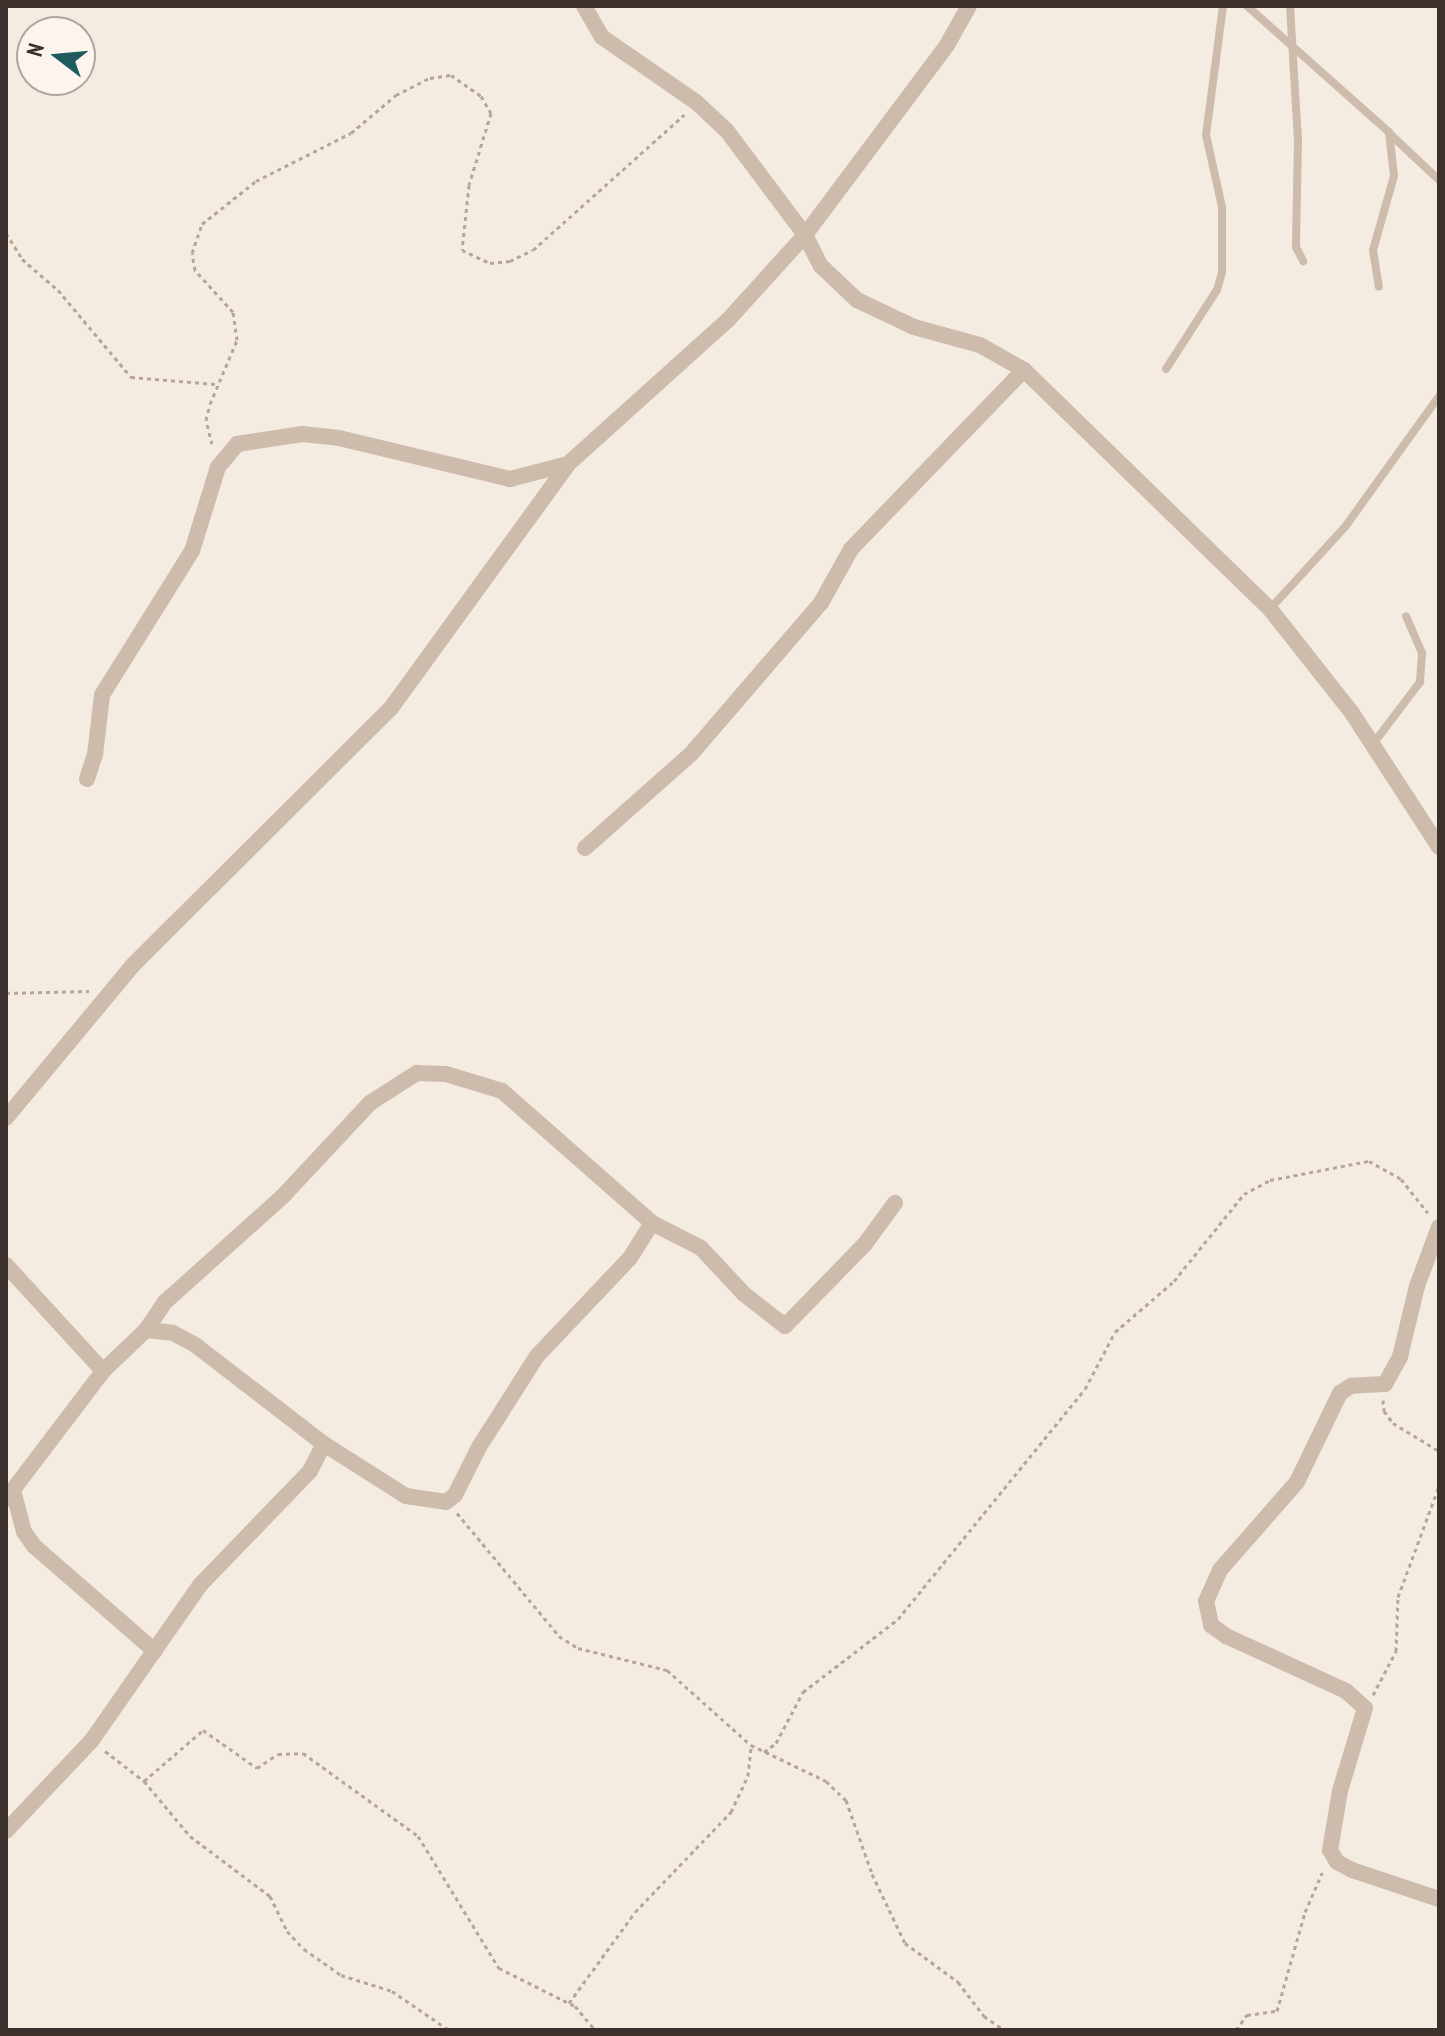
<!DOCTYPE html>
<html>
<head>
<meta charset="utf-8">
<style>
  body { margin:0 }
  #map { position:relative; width:1445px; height:2036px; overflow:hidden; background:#f4ebe1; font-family:"PT Sans Narrow",sans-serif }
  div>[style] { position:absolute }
  .path>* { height:3px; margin-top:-1.5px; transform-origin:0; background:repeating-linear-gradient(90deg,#b9a596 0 4px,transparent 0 8px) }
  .lane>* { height:8px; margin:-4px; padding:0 4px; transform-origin:4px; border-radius:4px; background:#cdbbac }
  .street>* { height:16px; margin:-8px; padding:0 8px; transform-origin:8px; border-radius:8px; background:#cdbbac }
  span { translate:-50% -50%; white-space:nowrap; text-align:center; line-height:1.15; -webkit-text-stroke:6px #fbf5ee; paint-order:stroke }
  .frame { position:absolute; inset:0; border:8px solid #3b302b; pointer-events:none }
  .north { position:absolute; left:16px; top:16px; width:80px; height:80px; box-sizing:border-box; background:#fbf5ee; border:2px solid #aea6a0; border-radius:50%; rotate:286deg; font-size:22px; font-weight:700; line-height:32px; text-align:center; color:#3b302b }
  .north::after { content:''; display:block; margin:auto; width:28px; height:36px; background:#1f5a5e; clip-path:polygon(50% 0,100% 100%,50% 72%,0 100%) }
</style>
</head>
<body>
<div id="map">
  <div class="path">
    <div style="left:6px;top:233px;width:31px;rotate:58deg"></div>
    <div style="left:22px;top:259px;width:48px;rotate:40.7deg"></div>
    <div style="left:58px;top:290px;width:114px;rotate:50deg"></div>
    <div style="left:131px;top:377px;width:84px;rotate:4.8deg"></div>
    <div style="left:212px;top:444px;width:25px;rotate:-104deg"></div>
    <div style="left:206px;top:420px;width:16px;rotate:-76deg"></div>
    <div style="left:210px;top:404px;width:69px;rotate:-67.1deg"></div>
    <div style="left:237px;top:340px;width:28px;rotate:-98deg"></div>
    <div style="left:233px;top:312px;width:57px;rotate:-132.1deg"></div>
    <div style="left:195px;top:270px;width:17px;rotate:-100deg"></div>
    <div style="left:192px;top:253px;width:31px;rotate:-71deg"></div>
    <div style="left:202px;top:224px;width:69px;rotate:-38.5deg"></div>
    <div style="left:256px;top:181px;width:106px;rotate:-26.8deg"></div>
    <div style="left:351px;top:133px;width:59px;rotate:-40.2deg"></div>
    <div style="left:396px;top:95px;width:38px;rotate:-27deg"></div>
    <div style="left:430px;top:78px;width:21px;rotate:-8deg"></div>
    <div style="left:451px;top:75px;width:37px;rotate:35deg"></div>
    <div style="left:481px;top:96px;width:20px;rotate:60deg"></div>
    <div style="left:491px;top:113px;width:75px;rotate:107deg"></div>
    <div style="left:469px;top:185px;width:65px;rotate:96.1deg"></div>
    <div style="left:462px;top:250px;width:31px;rotate:25deg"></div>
    <div style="left:490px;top:263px;width:20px;rotate:-6deg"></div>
    <div style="left:510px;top:261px;width:25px;rotate:-26deg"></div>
    <div style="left:533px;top:250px;width:203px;rotate:-41.8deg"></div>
    <div style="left:6px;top:993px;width:83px;rotate:-1.4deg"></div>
    <div style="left:1383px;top:1400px;width:11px;rotate:85deg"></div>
    <div style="left:1384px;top:1411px;width:15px;rotate:53deg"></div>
    <div style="left:1393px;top:1423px;width:54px;rotate:31.3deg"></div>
    <div style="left:457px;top:1513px;width:160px;rotate:50.3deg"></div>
    <div style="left:559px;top:1636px;width:22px;rotate:32deg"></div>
    <div style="left:578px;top:1648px;width:92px;rotate:13.9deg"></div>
    <div style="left:667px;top:1670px;width:113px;rotate:41.8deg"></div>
    <div style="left:751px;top:1745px;width:83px;rotate:25.6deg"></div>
    <div style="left:826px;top:1781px;width:28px;rotate:44deg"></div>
    <div style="left:846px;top:1800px;width:78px;rotate:70.6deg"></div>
    <div style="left:872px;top:1874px;width:76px;rotate:64.4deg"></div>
    <div style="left:905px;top:1943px;width:66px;rotate:36.3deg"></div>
    <div style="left:958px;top:1982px;width:43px;rotate:52.6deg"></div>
    <div style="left:984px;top:2016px;width:24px;rotate:35deg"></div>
    <div style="left:1373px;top:1695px;width:50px;rotate:-62.4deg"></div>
    <div style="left:1396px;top:1651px;width:54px;rotate:-87.9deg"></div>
    <div style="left:1398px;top:1597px;width:118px;rotate:-69.7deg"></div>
    <div style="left:105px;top:1751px;width:49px;rotate:37.6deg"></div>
    <div style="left:144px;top:1781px;width:72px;rotate:50.1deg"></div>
    <div style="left:190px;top:1836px;width:100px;rotate:36.9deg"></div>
    <div style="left:270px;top:1896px;width:39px;rotate:64deg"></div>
    <div style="left:287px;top:1931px;width:25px;rotate:47deg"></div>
    <div style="left:304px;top:1949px;width:45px;rotate:35.1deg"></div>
    <div style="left:341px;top:1975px;width:53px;rotate:17.4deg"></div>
    <div style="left:392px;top:1991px;width:69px;rotate:34.4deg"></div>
    <div style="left:764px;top:1752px;width:15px;rotate:-37deg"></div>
    <div style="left:776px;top:1743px;width:58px;rotate:-62.1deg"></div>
    <div style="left:803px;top:1692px;width:120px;rotate:-37.5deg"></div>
    <div style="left:898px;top:1619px;width:296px;rotate:-50.9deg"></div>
    <div style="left:1085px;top:1389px;width:64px;rotate:-62.2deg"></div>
    <div style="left:1115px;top:1332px;width:78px;rotate:-40.8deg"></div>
    <div style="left:1174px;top:1281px;width:112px;rotate:-51.2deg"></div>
    <div style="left:1244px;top:1194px;width:30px;rotate:-28deg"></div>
    <div style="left:1270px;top:1180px;width:101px;rotate:-10.9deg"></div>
    <div style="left:1369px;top:1161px;width:37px;rotate:29deg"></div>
    <div style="left:1401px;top:1179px;width:43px;rotate:51.5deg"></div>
    <div style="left:144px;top:1781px;width:78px;rotate:-40.8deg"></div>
    <div style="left:203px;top:1730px;width:66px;rotate:35.1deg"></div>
    <div style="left:257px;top:1768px;width:25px;rotate:-34deg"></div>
    <div style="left:278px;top:1754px;width:25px;rotate:-2deg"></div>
    <div style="left:303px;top:1753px;width:142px;rotate:35.8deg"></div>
    <div style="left:418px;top:1836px;width:155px;rotate:58.5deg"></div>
    <div style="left:499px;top:1968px;width:85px;rotate:26.6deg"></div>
    <div style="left:575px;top:2006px;width:31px;rotate:50deg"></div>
    <div style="left:569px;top:2003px;width:112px;rotate:-54deg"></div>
    <div style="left:635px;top:1912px;width:139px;rotate:-46.2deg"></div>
    <div style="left:731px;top:1812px;width:40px;rotate:-65deg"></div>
    <div style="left:748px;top:1776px;width:31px;rotate:-84deg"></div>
    <div style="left:1236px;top:2030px;width:19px;rotate:-54deg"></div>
    <div style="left:1247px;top:2015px;width:30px;rotate:-8deg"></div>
    <div style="left:1277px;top:2011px;width:103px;rotate:-74.2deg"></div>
    <div style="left:1305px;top:1912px;width:43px;rotate:-66.4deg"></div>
  </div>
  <div class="lane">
    <div style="left:1247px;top:6px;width:190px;rotate:41.6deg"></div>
    <div style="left:1389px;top:132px;width:44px;rotate:83.5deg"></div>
    <div style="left:1394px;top:176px;width:77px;rotate:105.8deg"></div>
    <div style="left:1373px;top:250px;width:37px;rotate:81deg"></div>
    <div style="left:1290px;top:6px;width:133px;rotate:86.6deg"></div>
    <div style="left:1298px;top:139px;width:108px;rotate:91.1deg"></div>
    <div style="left:1296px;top:247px;width:16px;rotate:63deg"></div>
    <div style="left:1390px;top:134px;width:67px;rotate:43.2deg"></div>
    <div style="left:1166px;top:369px;width:94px;rotate:-57.2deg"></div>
    <div style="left:1217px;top:290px;width:19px;rotate:-74deg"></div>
    <div style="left:1222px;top:272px;width:65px;rotate:-90deg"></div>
    <div style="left:1222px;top:207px;width:74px;rotate:-102.5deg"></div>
    <div style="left:1206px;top:135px;width:130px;rotate:-82.5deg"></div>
    <div style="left:1270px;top:609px;width:111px;rotate:-47.6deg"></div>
    <div style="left:1345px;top:527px;width:161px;rotate:-54.3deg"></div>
    <div style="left:1373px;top:744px;width:78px;rotate:-52.8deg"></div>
    <div style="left:1420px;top:682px;width:29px;rotate:-86deg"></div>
    <div style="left:1422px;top:653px;width:40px;rotate:-113.4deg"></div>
  </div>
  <div class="street">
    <div style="left:584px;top:6px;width:36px;rotate:60deg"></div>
    <div style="left:602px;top:37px;width:114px;rotate:34.7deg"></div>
    <div style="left:696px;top:102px;width:42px;rotate:43.1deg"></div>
    <div style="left:727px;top:131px;width:130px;rotate:53.1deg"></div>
    <div style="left:805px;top:235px;width:35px;rotate:63deg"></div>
    <div style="left:821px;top:266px;width:50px;rotate:43.4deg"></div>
    <div style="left:857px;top:300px;width:63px;rotate:25.3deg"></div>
    <div style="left:914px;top:327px;width:68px;rotate:15.3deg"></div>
    <div style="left:980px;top:345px;width:51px;rotate:29.6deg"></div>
    <div style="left:1024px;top:370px;width:343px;rotate:44.2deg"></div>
    <div style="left:1270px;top:609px;width:132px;rotate:51.7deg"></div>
    <div style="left:1352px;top:713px;width:160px;rotate:57deg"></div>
    <div style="left:87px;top:779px;width:25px;rotate:-72deg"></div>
    <div style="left:95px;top:755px;width:60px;rotate:-83.3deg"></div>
    <div style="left:102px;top:695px;width:170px;rotate:-58deg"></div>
    <div style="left:192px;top:551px;width:88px;rotate:-72.8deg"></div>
    <div style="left:218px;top:467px;width:30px;rotate:-50deg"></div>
    <div style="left:237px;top:444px;width:66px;rotate:-8.7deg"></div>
    <div style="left:302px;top:434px;width:37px;rotate:6deg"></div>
    <div style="left:339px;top:438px;width:176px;rotate:13.5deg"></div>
    <div style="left:510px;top:479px;width:60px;rotate:-14.5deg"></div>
    <div style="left:585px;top:848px;width:142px;rotate:-41.6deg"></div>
    <div style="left:691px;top:754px;width:199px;rotate:-49.3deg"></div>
    <div style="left:821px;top:603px;width:62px;rotate:-60.9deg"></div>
    <div style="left:851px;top:549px;width:249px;rotate:-46deg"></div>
    <div style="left:6px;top:1118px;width:199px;rotate:-50.3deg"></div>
    <div style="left:133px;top:965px;width:364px;rotate:-44.9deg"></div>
    <div style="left:391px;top:708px;width:301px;rotate:-54deg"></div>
    <div style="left:568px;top:464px;width:215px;rotate:-42deg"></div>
    <div style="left:728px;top:320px;width:115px;rotate:-47.8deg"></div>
    <div style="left:805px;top:235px;width:237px;rotate:-53.2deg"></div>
    <div style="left:947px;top:45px;width:45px;rotate:-60.6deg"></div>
    <div style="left:1439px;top:1227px;width:63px;rotate:110.4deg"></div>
    <div style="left:1417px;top:1286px;width:73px;rotate:103.5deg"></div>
    <div style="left:1400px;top:1357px;width:31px;rotate:119deg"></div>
    <div style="left:1385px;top:1384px;width:34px;rotate:177deg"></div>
    <div style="left:1351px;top:1386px;width:13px;rotate:148deg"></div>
    <div style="left:1340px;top:1393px;width:99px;rotate:115.8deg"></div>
    <div style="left:1297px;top:1482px;width:117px;rotate:131.2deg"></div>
    <div style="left:1220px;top:1570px;width:34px;rotate:114deg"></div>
    <div style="left:1206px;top:1601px;width:25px;rotate:78deg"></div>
    <div style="left:1211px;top:1625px;width:19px;rotate:36deg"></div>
    <div style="left:1226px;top:1636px;width:132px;rotate:24.6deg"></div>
    <div style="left:1346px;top:1691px;width:25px;rotate:42deg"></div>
    <div style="left:1365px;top:1708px;width:87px;rotate:106.8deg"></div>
    <div style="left:1340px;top:1791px;width:60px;rotate:99.6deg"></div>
    <div style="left:1330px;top:1850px;width:14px;rotate:60deg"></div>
    <div style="left:1337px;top:1862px;width:17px;rotate:28deg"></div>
    <div style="left:1352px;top:1870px;width:92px;rotate:18.4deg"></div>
    <div style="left:6px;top:1265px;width:144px;rotate:47.5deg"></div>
    <div style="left:146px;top:1330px;width:27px;rotate:6deg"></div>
    <div style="left:173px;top:1333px;width:24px;rotate:28deg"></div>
    <div style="left:194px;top:1344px;width:164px;rotate:37.6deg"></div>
    <div style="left:324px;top:1444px;width:97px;rotate:32.4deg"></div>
    <div style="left:406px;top:1496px;width:40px;rotate:8.5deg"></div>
    <div style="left:446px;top:1502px;width:11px;rotate:-38deg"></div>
    <div style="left:455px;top:1495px;width:54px;rotate:-63.4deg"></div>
    <div style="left:479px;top:1447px;width:108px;rotate:-57.5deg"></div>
    <div style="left:537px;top:1356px;width:135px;rotate:-46.5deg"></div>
    <div style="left:630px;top:1258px;width:41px;rotate:-57.8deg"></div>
    <div style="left:13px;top:1490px;width:43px;rotate:75.3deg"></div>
    <div style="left:24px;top:1532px;width:17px;rotate:54deg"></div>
    <div style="left:34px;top:1546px;width:160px;rotate:41deg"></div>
    <div style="left:6px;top:1499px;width:161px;rotate:-52.8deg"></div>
    <div style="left:103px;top:1371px;width:59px;rotate:-43.6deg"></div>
    <div style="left:146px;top:1330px;width:34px;rotate:-56deg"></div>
    <div style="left:165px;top:1302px;width:159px;rotate:-41.9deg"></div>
    <div style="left:283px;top:1196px;width:127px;rotate:-46.9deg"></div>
    <div style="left:370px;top:1103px;width:56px;rotate:-32.6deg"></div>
    <div style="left:417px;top:1073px;width:29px;rotate:2deg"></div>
    <div style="left:446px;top:1074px;width:59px;rotate:16.9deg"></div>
    <div style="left:502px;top:1091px;width:200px;rotate:41.3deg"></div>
    <div style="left:652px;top:1223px;width:55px;rotate:27deg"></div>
    <div style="left:701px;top:1248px;width:63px;rotate:46.9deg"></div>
    <div style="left:744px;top:1294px;width:52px;rotate:38deg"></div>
    <div style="left:785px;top:1326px;width:115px;rotate:-45.7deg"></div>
    <div style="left:865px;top:1244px;width:51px;rotate:-53.8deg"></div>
    <div style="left:6px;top:1831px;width:125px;rotate:-46.6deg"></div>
    <div style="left:92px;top:1740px;width:190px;rotate:-55.1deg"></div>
    <div style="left:201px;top:1584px;width:157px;rotate:-46deg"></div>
    <div style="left:310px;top:1471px;width:30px;rotate:-63deg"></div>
  </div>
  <div class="frame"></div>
  <div class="north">N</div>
</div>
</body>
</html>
